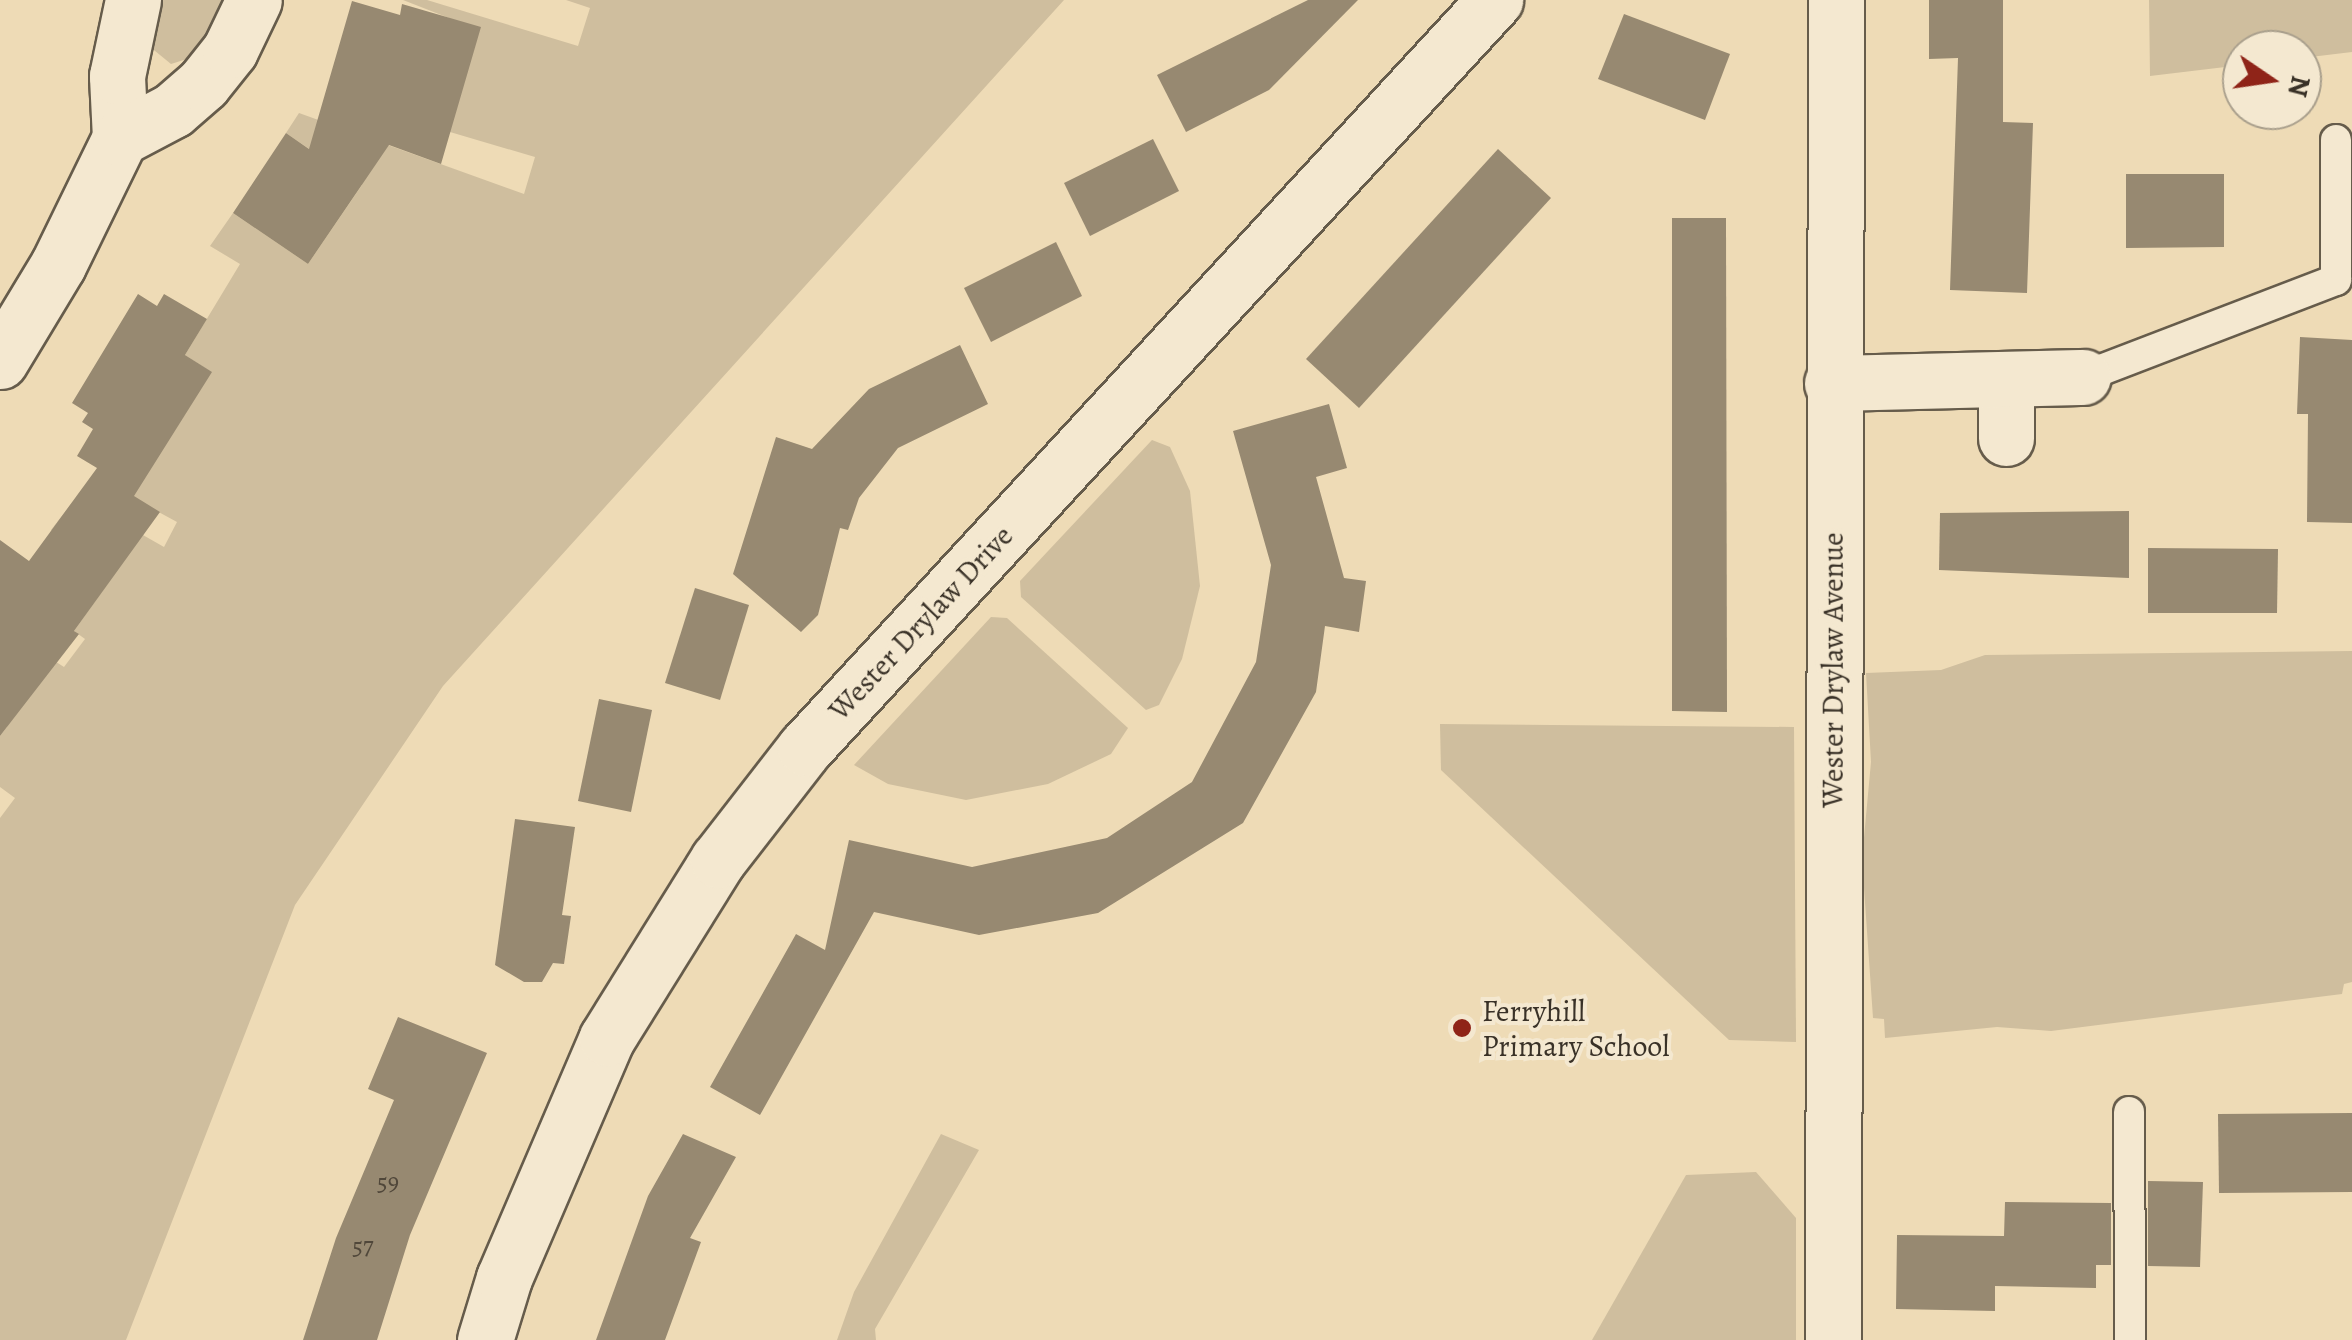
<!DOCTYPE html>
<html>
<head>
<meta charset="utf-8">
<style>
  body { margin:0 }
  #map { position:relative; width:2352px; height:1340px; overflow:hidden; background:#eedbb6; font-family:Alegreya,serif }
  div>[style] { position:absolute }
  .green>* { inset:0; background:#cfbe9e }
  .building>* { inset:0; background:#978971 }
  .roads { filter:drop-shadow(2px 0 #665c4b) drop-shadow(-2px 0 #665c4b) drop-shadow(0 2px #665c4b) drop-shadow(0 -2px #665c4b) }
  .lane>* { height:30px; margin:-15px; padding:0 15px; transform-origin:15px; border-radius:15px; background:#f4e8d0 }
  .street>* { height:55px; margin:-27.5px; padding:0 27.5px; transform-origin:27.5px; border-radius:27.5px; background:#f4e8d0 }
  .dots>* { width:28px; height:28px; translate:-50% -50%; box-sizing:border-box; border:5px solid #f4e8d0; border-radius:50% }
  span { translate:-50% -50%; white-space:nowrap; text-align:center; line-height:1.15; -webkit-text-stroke:8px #f4e8d0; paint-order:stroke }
  .number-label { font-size:25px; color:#50473a }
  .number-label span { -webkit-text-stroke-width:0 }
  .street-label { font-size:30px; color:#393127 }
  .poi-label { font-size:30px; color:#393127 }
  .left { translate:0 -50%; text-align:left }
  .north { position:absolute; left:2222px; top:30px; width:100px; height:100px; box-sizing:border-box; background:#f4e8d0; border:2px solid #a99f8c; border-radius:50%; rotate:103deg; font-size:28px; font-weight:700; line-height:40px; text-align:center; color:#393127 }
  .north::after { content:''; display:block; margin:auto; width:35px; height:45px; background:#8f2418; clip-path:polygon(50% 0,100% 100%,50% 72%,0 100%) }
</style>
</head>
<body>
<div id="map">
  <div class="green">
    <div style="clip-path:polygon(160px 0,229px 0,190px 58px,171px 64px,149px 46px)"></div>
    <div style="clip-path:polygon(403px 0,427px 0,578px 46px,590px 8px,566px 0,1064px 0,443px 686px,295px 905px,126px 1340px,0 1340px,0 818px,15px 798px,0 787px,0 736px,7px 727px,0 626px,64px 667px,85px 639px,74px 631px,113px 576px,51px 530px,71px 504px,106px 514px,164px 547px,177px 522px,120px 491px,148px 415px,175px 430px,211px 372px,185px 355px,240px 264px,210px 246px,233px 213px,308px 264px,362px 185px,286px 133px,299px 113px,524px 194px,535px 157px,450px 132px,449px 18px)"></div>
    <div style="clip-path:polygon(2149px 0,2352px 0,2352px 52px,2302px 58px,2302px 50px,2242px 50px,2242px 65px,2150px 76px)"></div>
    <div style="clip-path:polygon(1152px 440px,1170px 447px,1190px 491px,1200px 586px,1182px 659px,1159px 705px,1146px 710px,1021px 597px,1020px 581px)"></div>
    <div style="clip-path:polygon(991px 617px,1007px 618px,1128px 728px,1111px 754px,1048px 784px,966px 800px,888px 784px,854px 765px)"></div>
    <div style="clip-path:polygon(2352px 651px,2352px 982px,2344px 984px,2342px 994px,2051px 1031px,1997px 1027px,1885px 1038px,1884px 1019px,1873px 1018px,1862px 859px,1871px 762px,1866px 673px,1941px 670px,1985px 655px)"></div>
    <div style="clip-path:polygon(1440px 724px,1794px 727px,1796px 1042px,1729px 1040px,1441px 770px)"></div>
    <div style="clip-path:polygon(941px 1134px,979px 1150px,875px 1329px,876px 1340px,837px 1340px,854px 1292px)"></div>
    <div style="clip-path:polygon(1756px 1172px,1796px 1218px,1796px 1340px,1592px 1340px,1686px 1175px)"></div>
  </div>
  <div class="building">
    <div style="clip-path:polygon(1308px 0,1358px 0,1269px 90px,1186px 132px,1157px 75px)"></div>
    <div style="clip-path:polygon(1929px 0,2003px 0,2003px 122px,2033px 123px,2027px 293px,1950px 290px,1958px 58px,1929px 59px)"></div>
    <div style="clip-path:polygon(352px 1px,400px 15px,402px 4px,481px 27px,441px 164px,389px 145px,308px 264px,233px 213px,286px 133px,309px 149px)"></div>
    <div style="clip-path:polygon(1624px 14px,1730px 54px,1705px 120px,1598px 79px)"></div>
    <div style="clip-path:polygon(1153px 139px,1179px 191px,1090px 236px,1064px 183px)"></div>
    <div style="clip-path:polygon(1498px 149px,1551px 198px,1359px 408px,1306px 359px)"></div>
    <div style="clip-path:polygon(2126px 174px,2224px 174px,2224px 247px,2126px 248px)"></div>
    <div style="clip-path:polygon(1672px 218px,1726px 218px,1727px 712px,1672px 711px)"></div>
    <div style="clip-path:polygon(1056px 242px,1082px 296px,991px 342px,964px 288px)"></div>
    <div style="clip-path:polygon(138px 294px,157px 306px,164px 294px,207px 319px,185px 355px,212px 372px,134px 496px,160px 512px,74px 631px,79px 634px,0 736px,0 540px,29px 561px,97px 468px,77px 456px,93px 429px,82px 422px,88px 413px,72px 403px)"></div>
    <div style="clip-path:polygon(2300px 337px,2352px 340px,2352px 523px,2307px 522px,2308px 414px,2297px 414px)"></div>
    <div style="clip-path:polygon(960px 345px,988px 404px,898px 448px,859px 498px,848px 530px,840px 528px,818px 615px,801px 632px,733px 574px,776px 437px,812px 449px,869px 389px)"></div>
    <div style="clip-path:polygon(1329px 404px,1347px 468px,1316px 477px,1344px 578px,1366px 581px,1359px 632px,1325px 626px,1316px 692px,1243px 823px,1098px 913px,979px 935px,874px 912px,760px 1115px,710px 1087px,796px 934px,825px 950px,849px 840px,972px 867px,1107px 838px,1192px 782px,1256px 662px,1271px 565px,1233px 431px)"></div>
    <div style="clip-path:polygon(2129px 511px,2129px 578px,1939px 570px,1940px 513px)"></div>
    <div style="clip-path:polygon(2148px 548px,2278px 549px,2277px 613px,2148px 613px)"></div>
    <div style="clip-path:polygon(695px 588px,749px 605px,720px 700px,665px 683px)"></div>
    <div style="clip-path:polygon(599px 699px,652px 710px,631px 812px,578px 801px)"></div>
    <div style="clip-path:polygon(515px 819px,575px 827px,562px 915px,571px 916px,564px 964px,553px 963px,542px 982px,524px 982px,495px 965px)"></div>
    <div style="clip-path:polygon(398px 1017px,487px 1053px,410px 1235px,377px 1340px,303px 1340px,336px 1238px,394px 1100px,368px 1089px)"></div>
    <div style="clip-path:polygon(2352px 1113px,2352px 1192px,2219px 1193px,2218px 1114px)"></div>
    <div style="clip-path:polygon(683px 1134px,736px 1157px,690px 1238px,701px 1242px,665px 1340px,596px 1340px,648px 1196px)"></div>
    <div style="clip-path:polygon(2148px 1181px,2203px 1182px,2200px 1267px,2148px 1266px)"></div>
    <div style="clip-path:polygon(2005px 1202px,2111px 1203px,2111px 1265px,2096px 1265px,2096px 1288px,1995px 1286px,1995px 1311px,1896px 1309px,1897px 1235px,2004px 1236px)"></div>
  </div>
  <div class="roads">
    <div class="lane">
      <div style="left:2083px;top:377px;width:271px;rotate:-21deg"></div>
      <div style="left:2336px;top:280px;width:140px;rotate:-90deg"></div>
      <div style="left:2129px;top:1112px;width:228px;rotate:89.7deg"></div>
    </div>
    <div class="street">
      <div style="left:120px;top:138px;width:62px;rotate:-92.8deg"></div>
      <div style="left:117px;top:76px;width:78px;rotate:-78.1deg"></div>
      <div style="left:0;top:361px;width:112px;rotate:-58.9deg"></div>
      <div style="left:58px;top:265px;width:141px;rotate:-64deg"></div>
      <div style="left:120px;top:138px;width:60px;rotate:-27.8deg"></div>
      <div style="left:173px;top:110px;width:40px;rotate:-41deg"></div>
      <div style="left:203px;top:84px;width:43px;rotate:-51.5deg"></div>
      <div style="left:230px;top:50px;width:55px;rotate:-64.4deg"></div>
      <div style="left:2006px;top:379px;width:59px;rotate:90deg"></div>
      <div style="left:1832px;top:383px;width:251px;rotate:-1.4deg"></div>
      <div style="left:485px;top:1340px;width:65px;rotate:-73deg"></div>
      <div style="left:504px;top:1278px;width:261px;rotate:-66.8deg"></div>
      <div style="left:607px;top:1038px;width:210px;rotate:-58.1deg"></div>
      <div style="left:718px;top:860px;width:142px;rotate:-52.2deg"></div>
      <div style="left:805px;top:748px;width:1018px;rotate:-47.31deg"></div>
      <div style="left:1833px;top:1340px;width:1340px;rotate:-89.87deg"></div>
    </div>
  </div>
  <div class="dots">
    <div style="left:1462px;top:1028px;background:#8f2418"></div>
  </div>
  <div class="number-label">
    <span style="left:388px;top:1182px">59</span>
    <span style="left:363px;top:1246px">57</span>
  </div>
  <div class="street-label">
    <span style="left:921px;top:623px;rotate:-47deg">Wester Drylaw Drive</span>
    <span style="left:1833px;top:670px;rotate:-90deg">Wester Drylaw Avenue</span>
  </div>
  <div class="poi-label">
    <span class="left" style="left:1482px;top:1028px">Ferryhill<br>Primary School</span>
  </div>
  <div class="north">N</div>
</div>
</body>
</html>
